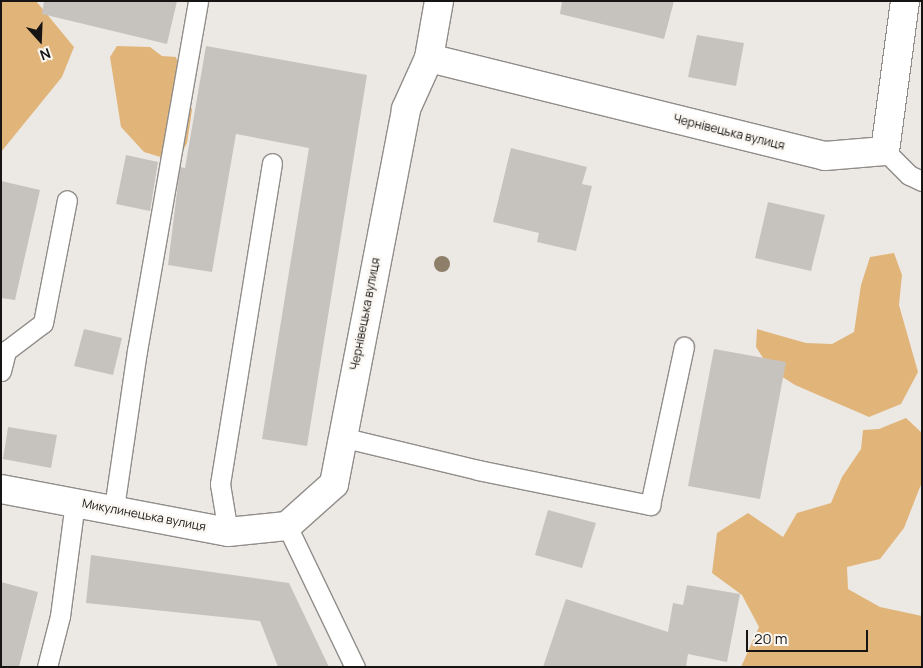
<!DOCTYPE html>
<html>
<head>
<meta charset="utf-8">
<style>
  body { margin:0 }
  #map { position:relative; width:923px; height:668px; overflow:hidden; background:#ece9e5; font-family:Manrope,sans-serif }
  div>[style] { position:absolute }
  .green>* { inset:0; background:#e1b57a }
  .building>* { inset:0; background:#c6c3bf }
  .roads { filter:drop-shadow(1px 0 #908d8a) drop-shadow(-1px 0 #908d8a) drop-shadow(0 1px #908d8a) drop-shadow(0 -1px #908d8a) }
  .service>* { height:19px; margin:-9.5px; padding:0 9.5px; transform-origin:9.5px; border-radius:9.5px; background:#fff }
  .minor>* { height:28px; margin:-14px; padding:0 14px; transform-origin:14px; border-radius:14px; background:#fff }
  .trees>* { width:16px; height:16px; margin:-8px; border-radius:50%; background:#8d7f6a }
  span { translate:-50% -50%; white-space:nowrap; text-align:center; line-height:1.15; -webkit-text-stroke:4.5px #faf7f3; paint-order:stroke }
  .street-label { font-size:12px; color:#161513 }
  .frame { position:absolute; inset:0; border:2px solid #161513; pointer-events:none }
  .north { position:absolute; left:15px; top:15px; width:50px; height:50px; -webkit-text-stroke:4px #faf7f3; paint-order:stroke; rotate:160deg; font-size:14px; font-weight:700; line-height:20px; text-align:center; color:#161513 }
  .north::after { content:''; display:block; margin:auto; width:18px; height:22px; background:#161513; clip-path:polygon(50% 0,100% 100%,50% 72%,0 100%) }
  .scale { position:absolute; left:746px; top:630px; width:122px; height:22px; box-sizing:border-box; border:2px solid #161513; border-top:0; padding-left:6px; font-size:15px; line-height:18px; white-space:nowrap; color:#161513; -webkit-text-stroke:4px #faf7f3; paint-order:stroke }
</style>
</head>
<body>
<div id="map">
  <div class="green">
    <div style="clip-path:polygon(1px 1px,36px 1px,74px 47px,62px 77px,1px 152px)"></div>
    <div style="clip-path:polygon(117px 46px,150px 47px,162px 56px,176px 57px,192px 110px,187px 143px,177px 162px,144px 152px,121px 127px,110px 57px)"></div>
    <div style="clip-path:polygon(894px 253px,902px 275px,899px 305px,918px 372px,901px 404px,869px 417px,795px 385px,770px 369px,756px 347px,757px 329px,806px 343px,832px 344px,854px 332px,861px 285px,870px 257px)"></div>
    <div style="clip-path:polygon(906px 418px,922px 433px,922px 482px,904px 528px,880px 559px,847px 567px,848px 589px,880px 607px,922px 616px,922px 667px,741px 667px,759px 627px,742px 595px,712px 573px,717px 533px,748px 513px,783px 537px,797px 513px,831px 503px,842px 477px,861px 449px,863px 430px,879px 429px)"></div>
  </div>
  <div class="building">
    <div style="clip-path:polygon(44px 1px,177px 1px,167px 44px,42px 14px)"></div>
    <div style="clip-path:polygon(562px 1px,674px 1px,664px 39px,560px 14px)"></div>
    <div style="clip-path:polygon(697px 35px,744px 43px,736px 86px,688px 77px)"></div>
    <div style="clip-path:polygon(206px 46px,367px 75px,307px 446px,262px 439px,309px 148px,236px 134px,212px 272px,168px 265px,180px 167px,185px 168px)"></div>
    <div style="clip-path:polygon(511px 148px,587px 167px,582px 184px,592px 186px,576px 251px,537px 242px,539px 233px,493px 222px)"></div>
    <div style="clip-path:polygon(126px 155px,158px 162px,150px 211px,116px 204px)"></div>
    <div style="clip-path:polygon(1px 181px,40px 190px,15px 300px,1px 298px)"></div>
    <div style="clip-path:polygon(768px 202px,825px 215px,811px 271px,755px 258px)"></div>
    <div style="clip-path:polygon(84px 329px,122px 338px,113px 375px,74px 366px)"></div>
    <div style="clip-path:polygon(714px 349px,786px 362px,760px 499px,688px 486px)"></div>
    <div style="clip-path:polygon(8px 427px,57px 435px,51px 468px,3px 459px)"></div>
    <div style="clip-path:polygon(548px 510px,596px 523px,582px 568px,535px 555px)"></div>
    <div style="clip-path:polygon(91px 555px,289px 583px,329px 667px,278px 667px,260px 621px,86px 603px)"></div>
    <div style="clip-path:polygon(1px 582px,38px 592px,19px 667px,1px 667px)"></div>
    <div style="clip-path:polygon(687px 585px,740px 594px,727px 662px,688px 654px,686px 667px,543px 667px,566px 599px,668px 632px,673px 603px,683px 605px)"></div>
  </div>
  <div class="roads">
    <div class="service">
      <div style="left:885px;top:151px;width:34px;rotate:45deg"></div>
      <div style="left:909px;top:175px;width:14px;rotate:25deg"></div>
      <div style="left:1px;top:371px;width:21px;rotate:-76deg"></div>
      <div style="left:6px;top:351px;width:46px;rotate:-37.1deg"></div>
      <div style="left:43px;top:323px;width:125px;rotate:-79deg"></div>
      <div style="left:341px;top:437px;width:141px;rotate:13.5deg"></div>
      <div style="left:478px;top:470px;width:176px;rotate:11.5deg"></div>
      <div style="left:650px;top:505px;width:162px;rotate:-77.9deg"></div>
      <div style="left:114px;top:508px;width:159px;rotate:-81.7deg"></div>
      <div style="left:137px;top:351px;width:355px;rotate:-80.1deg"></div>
      <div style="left:287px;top:526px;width:157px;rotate:64.3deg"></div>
      <div style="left:228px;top:532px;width:49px;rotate:-99.5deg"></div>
      <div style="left:220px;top:484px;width:325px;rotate:-80.8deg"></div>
      <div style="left:47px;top:667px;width:53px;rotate:-75.7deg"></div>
      <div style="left:60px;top:616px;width:115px;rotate:-82.5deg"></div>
    </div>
    <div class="minor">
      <div style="left:439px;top:1px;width:58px;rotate:100deg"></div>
      <div style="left:429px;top:58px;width:408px;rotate:13.9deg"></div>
      <div style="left:825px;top:156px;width:60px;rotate:-4.8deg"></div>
      <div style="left:885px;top:151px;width:151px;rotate:-82.4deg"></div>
      <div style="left:1px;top:489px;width:231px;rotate:10.7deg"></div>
      <div style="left:228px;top:532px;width:59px;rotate:-5.8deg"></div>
      <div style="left:287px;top:526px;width:63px;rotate:-41.8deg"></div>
      <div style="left:334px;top:484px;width:382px;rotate:-79.1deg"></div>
      <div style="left:406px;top:109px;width:56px;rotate:-65.7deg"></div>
    </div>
  </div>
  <div class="trees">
    <div style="left:442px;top:264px"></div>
  </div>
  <div class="street-label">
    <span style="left:729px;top:132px;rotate:14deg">Чернівецька вулиця</span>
    <span style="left:365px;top:314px;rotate:-79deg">Чернівецька вулиця</span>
    <span style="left:144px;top:515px;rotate:11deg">Микулинецька вулиця</span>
  </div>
  <div class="frame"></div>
  <div class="north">N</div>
  <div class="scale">20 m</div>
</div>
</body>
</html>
